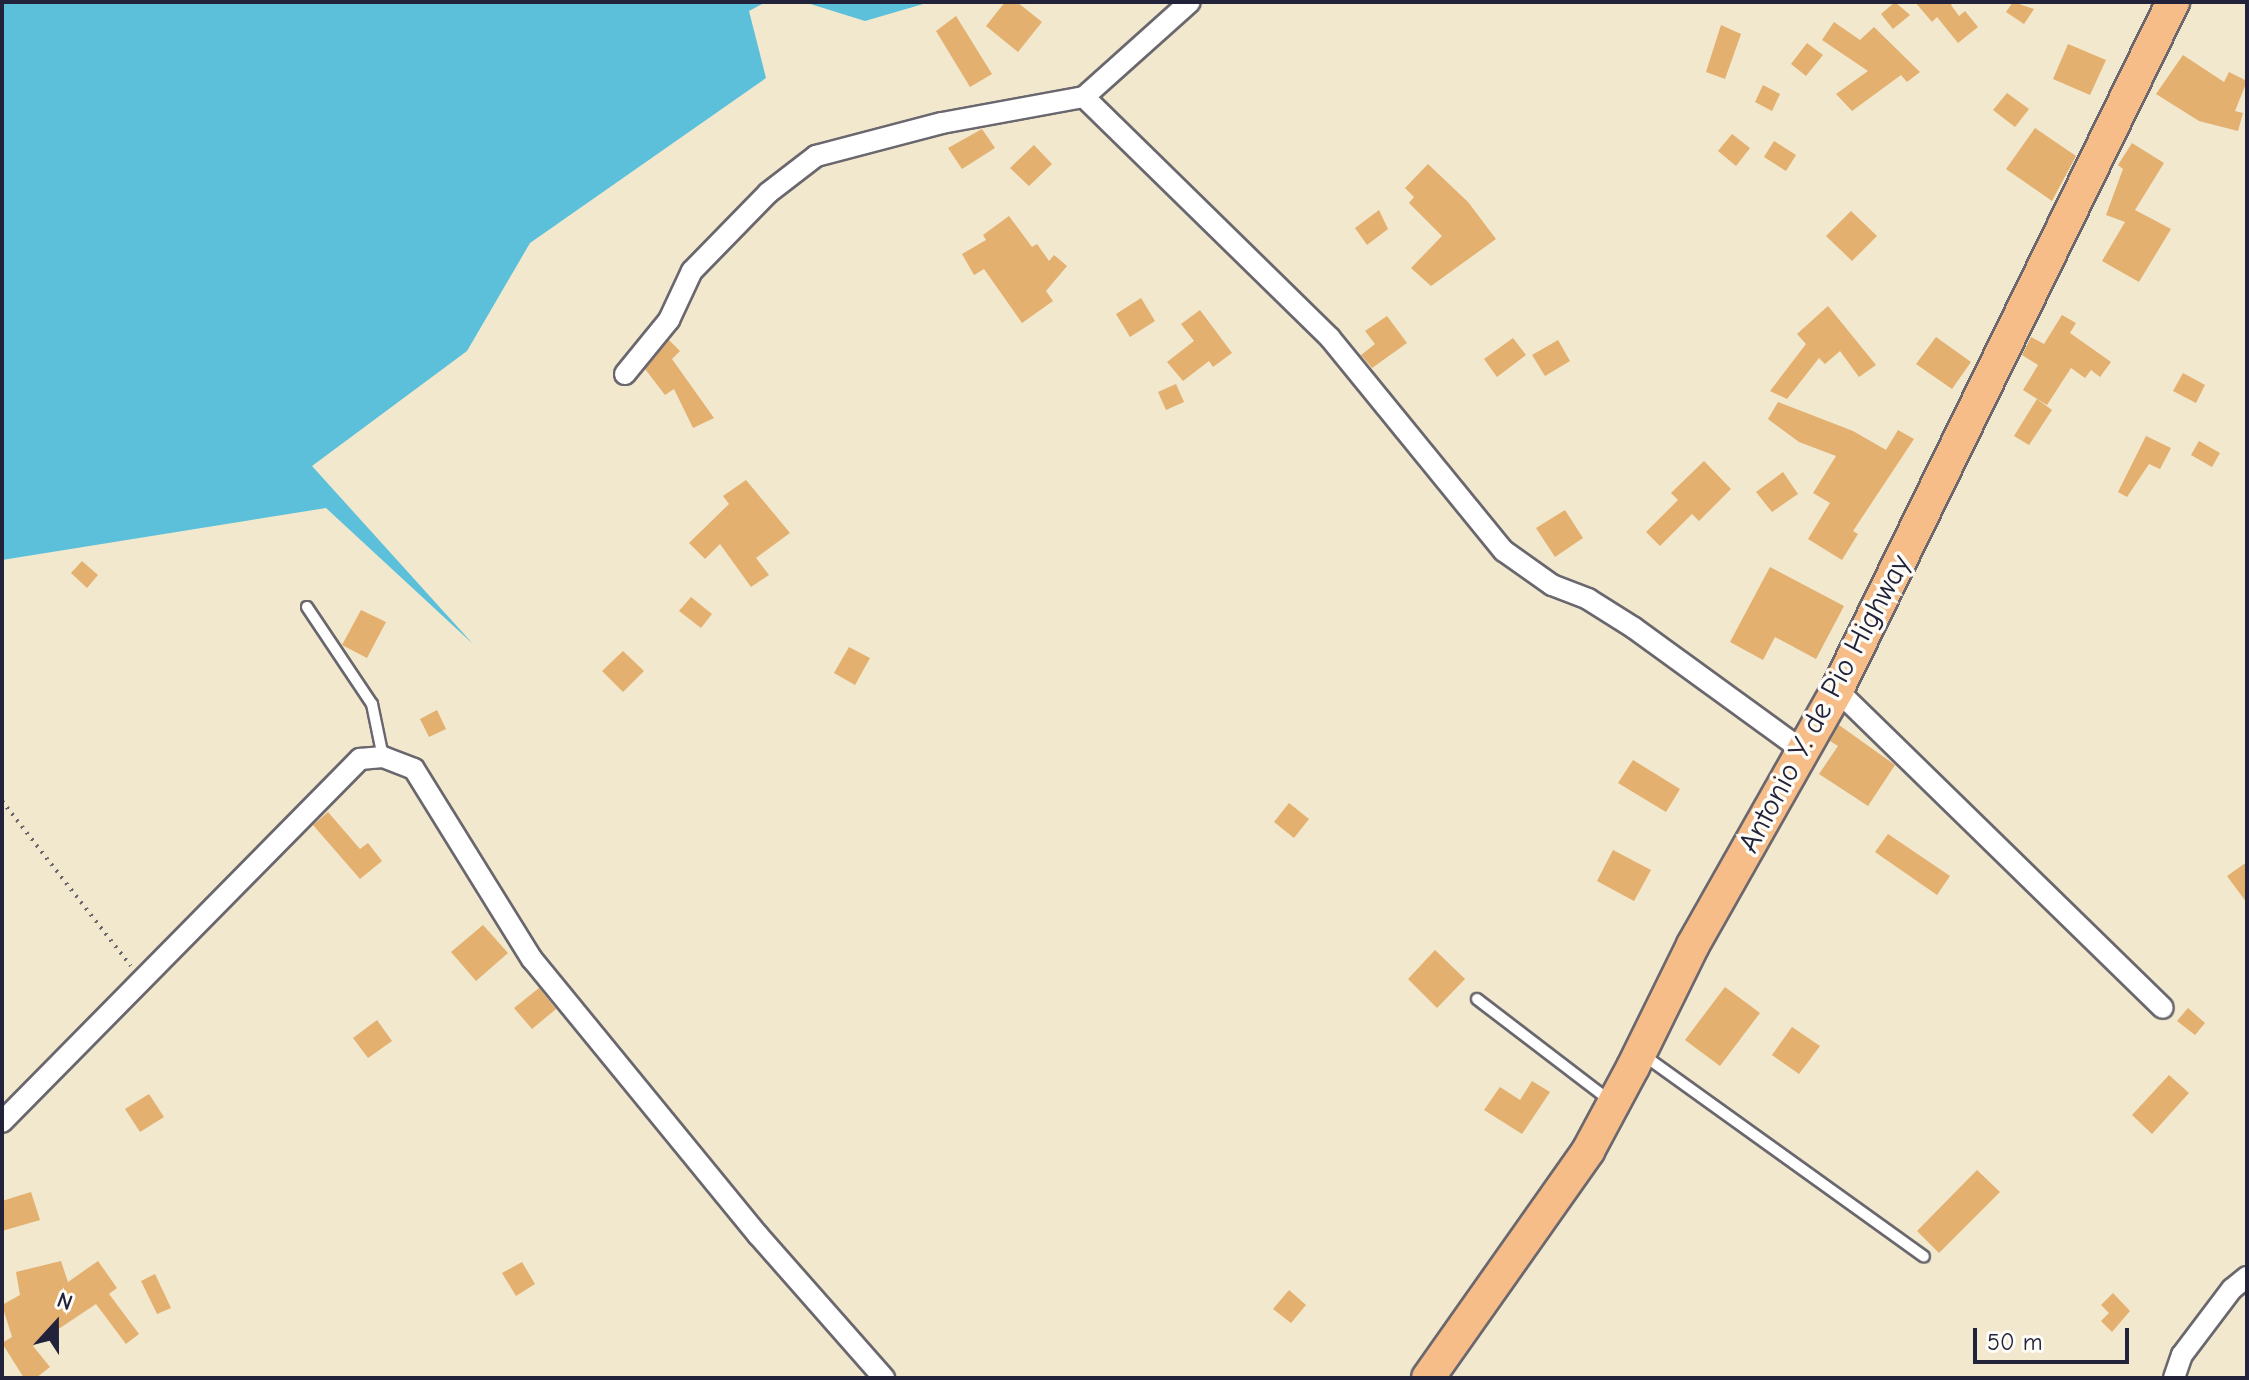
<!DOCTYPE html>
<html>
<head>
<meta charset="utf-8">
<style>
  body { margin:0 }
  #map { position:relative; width:2249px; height:1380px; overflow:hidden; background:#f1e8ce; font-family:"Comic Neue",sans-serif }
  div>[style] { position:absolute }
  .water>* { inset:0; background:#5cc0db }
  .building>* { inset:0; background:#e3b06f }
  .path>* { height:4px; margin-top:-2px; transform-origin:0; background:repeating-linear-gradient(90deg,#6a676e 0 2px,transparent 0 8px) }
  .roads { filter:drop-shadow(2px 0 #6a676e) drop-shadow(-2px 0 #6a676e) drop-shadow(0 2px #6a676e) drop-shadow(0 -2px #6a676e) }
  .service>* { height:10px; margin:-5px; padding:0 5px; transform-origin:5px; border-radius:5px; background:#fff }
  .minor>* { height:20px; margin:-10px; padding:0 10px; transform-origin:10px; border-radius:10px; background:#fff }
  .trunk>* { height:32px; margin:-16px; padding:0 16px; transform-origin:16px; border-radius:16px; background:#f7bd88 }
  span { translate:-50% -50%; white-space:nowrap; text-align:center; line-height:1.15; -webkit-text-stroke:7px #fdfcf7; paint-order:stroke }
  .street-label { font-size:30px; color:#22223b }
  .frame { position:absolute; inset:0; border:4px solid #22223b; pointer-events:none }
  .north { position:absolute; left:16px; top:1284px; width:80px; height:80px; -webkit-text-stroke:6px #fdfcf7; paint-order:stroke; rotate:21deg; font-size:22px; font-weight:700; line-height:32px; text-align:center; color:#22223b }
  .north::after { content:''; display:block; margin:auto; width:28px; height:36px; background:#22223b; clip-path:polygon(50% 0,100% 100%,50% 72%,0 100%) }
  .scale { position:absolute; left:1973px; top:1328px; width:156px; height:36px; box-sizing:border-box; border:4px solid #22223b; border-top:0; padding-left:10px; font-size:24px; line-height:28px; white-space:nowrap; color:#22223b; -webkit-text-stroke:6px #fdfcf7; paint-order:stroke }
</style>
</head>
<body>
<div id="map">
  <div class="water">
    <div style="clip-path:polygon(2px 2px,766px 2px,749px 11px,766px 78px,530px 243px,467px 351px,312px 466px,473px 644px,326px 508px,2px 560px)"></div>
    <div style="clip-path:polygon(804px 2px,930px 2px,865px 21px)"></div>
  </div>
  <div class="building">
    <div style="clip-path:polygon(1005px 2px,1017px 2px,1042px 22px,1018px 52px,986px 26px)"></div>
    <div style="clip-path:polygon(1895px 2px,1910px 15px,1893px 29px,1881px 14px)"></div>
    <div style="clip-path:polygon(1915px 2px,1954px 2px,1951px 5px,1959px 16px,1965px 11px,1978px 27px,1958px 43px,1937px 17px,1932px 22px)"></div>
    <div style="clip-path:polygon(2013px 2px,2034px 9px,2024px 24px,2006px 12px)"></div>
    <div style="clip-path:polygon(956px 16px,992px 74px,970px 87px,936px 31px)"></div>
    <div style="clip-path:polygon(1834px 22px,1860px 40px,1874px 27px,1920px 72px,1907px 82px,1901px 75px,1852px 111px,1836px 94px,1868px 71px,1822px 40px)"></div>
    <div style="clip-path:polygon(1721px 25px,1741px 34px,1725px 79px,1706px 72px)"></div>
    <div style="clip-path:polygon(1807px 43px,1823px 55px,1806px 76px,1791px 64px)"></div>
    <div style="clip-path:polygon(2068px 44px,2106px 60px,2090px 95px,2053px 79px)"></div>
    <div style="clip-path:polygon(2183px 55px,2224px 82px,2229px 72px,2247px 81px,2235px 111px,2243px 113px,2238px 131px,2199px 121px,2156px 94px)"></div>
    <div style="clip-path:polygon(1763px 85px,1780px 94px,1772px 111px,1755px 102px)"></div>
    <div style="clip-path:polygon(2007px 93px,2029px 109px,2015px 127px,1993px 110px)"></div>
    <div style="clip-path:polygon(2035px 128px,2076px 156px,2052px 201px,2006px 169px)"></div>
    <div style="clip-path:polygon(982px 129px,995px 148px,962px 169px,948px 148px)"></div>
    <div style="clip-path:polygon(1732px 134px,1750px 148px,1736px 166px,1718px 151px)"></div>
    <div style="clip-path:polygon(1774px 141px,1796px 155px,1786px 171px,1764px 157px)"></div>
    <div style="clip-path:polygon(2132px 143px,2164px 163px,2135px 210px,2171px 229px,2139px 282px,2102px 261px,2125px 222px,2106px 215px,2123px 169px,2118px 165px)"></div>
    <div style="clip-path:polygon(1034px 145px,1052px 164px,1029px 186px,1010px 168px)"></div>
    <div style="clip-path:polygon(1428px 164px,1468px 202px,1496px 239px,1431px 286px,1411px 268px,1442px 236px,1409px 203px,1414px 197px,1405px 188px)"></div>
    <div style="clip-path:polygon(1379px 210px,1388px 229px,1367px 245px,1355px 228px)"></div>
    <div style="clip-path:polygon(1851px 211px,1877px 236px,1852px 261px,1826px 236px)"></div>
    <div style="clip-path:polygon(1009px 216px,1032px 247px,1037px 244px,1049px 261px,1054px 255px,1067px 266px,1046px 291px,1053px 301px,1022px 323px,984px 269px,974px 275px,962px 254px,986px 240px,983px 235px)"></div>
    <div style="clip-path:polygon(1141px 298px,1155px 321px,1130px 337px,1116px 314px)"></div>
    <div style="clip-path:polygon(1828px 306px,1876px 365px,1859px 377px,1840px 351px,1825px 364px,1819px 358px,1787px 399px,1770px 391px,1806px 344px,1797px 334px)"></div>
    <div style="clip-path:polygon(1200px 310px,1232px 353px,1213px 367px,1209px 361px,1183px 381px,1167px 362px,1194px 341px,1181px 324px)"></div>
    <div style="clip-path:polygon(2062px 315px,2076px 323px,2070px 333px,2111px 362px,2100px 377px,2091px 370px,2085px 378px,2071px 368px,2047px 405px,2023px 390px,2038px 365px,2022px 355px,2031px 337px,2044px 344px)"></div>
    <div style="clip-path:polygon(1387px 316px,1407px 343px,1372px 368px,1361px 355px,1375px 344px,1365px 331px)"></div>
    <div style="clip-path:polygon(1936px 337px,1971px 362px,1952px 389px,1916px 364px)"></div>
    <div style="clip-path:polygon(1513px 338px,1526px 355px,1497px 377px,1484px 359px)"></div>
    <div style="clip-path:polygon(669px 340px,680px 351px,672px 359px,714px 418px,693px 428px,674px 389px,665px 395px,645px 369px)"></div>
    <div style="clip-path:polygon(1558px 340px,1570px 361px,1545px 376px,1532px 355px)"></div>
    <div style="clip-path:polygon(2183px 373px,2205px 385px,2196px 403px,2173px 391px)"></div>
    <div style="clip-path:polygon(1176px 384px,1184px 402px,1166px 410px,1158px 392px)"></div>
    <div style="clip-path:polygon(2037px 399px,2052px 410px,2029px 445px,2014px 436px)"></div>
    <div style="clip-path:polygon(1778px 402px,1853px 431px,1886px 450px,1898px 430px,1914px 439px,1853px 531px,1858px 534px,1842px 560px,1808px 539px,1830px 503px,1813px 493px,1836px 456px,1799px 442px,1768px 419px)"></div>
    <div style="clip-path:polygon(2146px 436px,2171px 448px,2160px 469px,2149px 464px,2127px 497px,2118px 492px)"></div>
    <div style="clip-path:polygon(2199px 441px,2220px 453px,2212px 467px,2191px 455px)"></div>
    <div style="clip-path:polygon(1704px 461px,1731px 489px,1699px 521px,1692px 514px,1660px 546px,1646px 532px,1678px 500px,1671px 493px)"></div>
    <div style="clip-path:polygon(1783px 472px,1798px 494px,1772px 512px,1756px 492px)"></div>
    <div style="clip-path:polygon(746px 480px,790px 533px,756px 558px,769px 575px,751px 587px,720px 544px,705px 559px,689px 543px,729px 504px,723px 496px)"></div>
    <div style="clip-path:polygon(1565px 510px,1583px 538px,1555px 557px,1536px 528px)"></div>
    <div style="clip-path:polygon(82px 561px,98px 575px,87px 588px,71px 573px)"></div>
    <div style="clip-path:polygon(1770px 567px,1844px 606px,1816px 659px,1775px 637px,1763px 660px,1730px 642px)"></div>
    <div style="clip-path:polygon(691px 597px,712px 614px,701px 628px,679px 611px)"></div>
    <div style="clip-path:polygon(361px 610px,386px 622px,367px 658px,342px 645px)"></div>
    <div style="clip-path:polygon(849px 647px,870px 658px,855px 685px,834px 673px)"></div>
    <div style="clip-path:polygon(623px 651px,644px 671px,623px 692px,602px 671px)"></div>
    <div style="clip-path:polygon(437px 710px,446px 729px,429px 737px,420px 719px)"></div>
    <div style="clip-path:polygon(1839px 725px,1895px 765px,1868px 806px,1819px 774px,1838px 746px,1830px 741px)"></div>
    <div style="clip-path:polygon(1633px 760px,1680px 789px,1666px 812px,1618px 783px)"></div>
    <div style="clip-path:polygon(1289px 803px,1309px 819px,1294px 838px,1274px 822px)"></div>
    <div style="clip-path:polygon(328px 812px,360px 849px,368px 843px,382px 861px,360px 879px,313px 825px)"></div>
    <div style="clip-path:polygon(1888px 834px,1950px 876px,1937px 895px,1875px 852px)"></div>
    <div style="clip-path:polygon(1613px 850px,1651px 870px,1634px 901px,1597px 881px)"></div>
    <div style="clip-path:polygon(2247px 862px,2247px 903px,2227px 876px)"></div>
    <div style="clip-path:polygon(483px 925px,508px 953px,476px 981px,451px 952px)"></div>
    <div style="clip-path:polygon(1435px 950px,1465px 979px,1437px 1008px,1408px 979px)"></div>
    <div style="clip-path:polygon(1725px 987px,1760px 1013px,1720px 1066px,1685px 1040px)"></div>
    <div style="clip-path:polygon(539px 988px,556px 1009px,532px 1029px,514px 1008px)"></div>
    <div style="clip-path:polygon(2188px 1008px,2205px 1023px,2195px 1035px,2177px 1021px)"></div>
    <div style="clip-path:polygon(377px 1020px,392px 1041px,368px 1058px,353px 1038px)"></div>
    <div style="clip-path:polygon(1792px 1027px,1820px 1046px,1799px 1074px,1772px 1055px)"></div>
    <div style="clip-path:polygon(2169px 1075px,2189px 1093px,2152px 1134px,2132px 1115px)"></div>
    <div style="clip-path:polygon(1532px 1081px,1550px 1092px,1522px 1134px,1484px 1110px,1500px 1087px,1520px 1100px)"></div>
    <div style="clip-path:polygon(149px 1094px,164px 1117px,140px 1132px,125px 1109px)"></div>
    <div style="clip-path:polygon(1977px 1170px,2000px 1192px,1939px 1253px,1917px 1231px)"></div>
    <div style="clip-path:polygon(31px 1192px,40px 1220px,2px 1231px,2px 1201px)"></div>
    <div style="clip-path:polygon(61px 1261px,68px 1282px,98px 1261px,117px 1288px,109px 1294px,139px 1334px,126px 1344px,96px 1304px,33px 1346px,50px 1367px,36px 1378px,24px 1378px,2px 1343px,12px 1337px,2px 1305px,20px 1295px,16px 1272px)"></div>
    <div style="clip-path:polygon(522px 1262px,535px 1284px,516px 1296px,502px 1273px)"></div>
    <div style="clip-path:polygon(155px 1274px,171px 1308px,157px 1314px,141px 1281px)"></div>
    <div style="clip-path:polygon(1289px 1290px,1306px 1305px,1291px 1323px,1273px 1309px)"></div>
    <div style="clip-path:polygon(2113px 1293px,2130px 1311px,2112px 1332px,2101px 1321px,2109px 1313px,2101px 1305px)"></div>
  </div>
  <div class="path">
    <div style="left:2px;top:801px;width:209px;rotate:52deg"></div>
  </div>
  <div class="roads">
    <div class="service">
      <div style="left:307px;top:607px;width:117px;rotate:56.2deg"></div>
      <div style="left:372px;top:704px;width:54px;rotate:78.3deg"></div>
      <div style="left:1477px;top:999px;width:166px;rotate:37.4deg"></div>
      <div style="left:1642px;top:1054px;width:347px;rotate:35.7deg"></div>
    </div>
    <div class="minor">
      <div style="left:1084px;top:97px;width:344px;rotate:44.4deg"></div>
      <div style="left:1330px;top:338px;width:275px;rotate:50.8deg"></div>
      <div style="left:1504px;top:551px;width:59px;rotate:35.3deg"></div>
      <div style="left:1552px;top:585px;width:39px;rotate:21deg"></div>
      <div style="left:1588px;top:599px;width:54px;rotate:32.2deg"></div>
      <div style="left:1634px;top:628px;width:208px;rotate:36deg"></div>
      <div style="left:625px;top:374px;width:70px;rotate:-50.8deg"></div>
      <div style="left:669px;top:320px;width:54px;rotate:-64.9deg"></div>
      <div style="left:692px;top:271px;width:109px;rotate:-45.7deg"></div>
      <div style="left:768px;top:193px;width:61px;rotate:-37.6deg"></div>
      <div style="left:816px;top:156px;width:130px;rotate:-14.7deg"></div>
      <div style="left:942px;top:123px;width:144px;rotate:-10.4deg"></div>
      <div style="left:1084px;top:97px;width:142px;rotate:-41.9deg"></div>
      <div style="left:1837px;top:690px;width:455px;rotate:44.3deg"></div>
      <div style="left:2px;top:1122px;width:510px;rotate:-45.4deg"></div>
      <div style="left:360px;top:759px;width:23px;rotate:-5deg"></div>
      <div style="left:383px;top:757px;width:33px;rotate:21deg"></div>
      <div style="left:414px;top:769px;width:224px;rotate:58.2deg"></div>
      <div style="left:532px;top:959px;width:357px;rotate:50.7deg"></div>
      <div style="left:758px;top:1235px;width:191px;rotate:48.6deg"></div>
      <div style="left:2174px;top:1378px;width:24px;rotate:-71deg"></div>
      <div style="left:2182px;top:1355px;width:83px;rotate:-52.9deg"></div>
      <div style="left:2232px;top:1289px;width:19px;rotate:-39deg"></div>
    </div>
    <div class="trunk">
      <div style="left:1428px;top:1378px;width:278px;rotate:-54.8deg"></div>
      <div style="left:1588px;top:1151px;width:95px;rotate:-61.8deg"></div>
      <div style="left:1633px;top:1067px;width:136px;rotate:-63.8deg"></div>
      <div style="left:1693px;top:945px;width:293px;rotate:-60.5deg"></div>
      <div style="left:1837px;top:690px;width:766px;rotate:-63.97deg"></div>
    </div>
  </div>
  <div class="street-label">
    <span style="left:1825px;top:704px;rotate:-62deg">Antonio Y. de Pio Highway</span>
  </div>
  <div class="frame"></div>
  <div class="north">N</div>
  <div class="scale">50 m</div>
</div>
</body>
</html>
